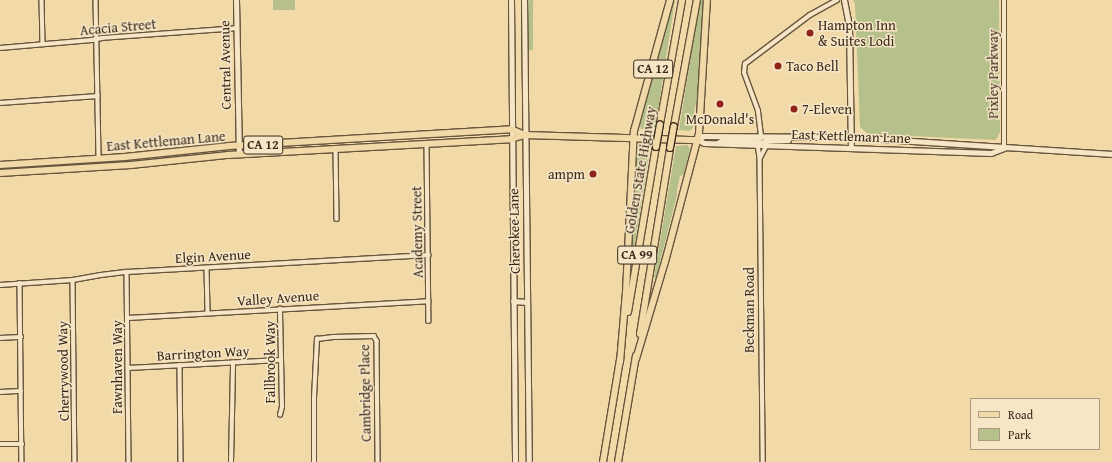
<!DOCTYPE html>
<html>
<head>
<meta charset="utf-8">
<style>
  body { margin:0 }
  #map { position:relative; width:1112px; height:462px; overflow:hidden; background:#f1d9a8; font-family:"Gentium Book Plus",serif }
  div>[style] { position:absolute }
  .green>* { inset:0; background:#b5c08b }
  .roads { filter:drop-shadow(1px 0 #67553e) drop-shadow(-1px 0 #67553e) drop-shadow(0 1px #67553e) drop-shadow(0 -1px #67553e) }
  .street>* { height:3.5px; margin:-1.75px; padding:0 1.75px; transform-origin:1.75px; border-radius:1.75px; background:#f6e6c6 }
  .secondary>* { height:5px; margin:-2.5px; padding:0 2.5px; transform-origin:2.5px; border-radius:2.5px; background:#f6e6c6 }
  .primary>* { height:5.5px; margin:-2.75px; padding:0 2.75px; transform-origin:2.75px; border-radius:2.75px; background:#f1d9a8 }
  .highway>* { height:6px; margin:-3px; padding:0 3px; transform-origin:3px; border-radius:3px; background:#f1d9a8 }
  .bridges { filter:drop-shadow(1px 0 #39291b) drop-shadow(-1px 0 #39291b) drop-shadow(0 1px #39291b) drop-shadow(0 -1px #39291b) }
  .highway-bridge>* { height:6px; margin:-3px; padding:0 3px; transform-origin:3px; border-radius:3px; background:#f1d9a8 }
  .dots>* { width:11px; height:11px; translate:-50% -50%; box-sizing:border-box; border:2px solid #f6e6c6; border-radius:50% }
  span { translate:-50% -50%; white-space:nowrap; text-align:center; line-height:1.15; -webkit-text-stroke:3px #f6e6c6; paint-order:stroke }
  .shield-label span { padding:1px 3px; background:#f6e6c6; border:1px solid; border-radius:3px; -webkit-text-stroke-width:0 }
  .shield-label { font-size:13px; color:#39291b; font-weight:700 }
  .poi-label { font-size:14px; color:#39291b }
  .left { translate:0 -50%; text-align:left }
  .right { translate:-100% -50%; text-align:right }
  .street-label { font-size:14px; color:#39291b }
  .legend { position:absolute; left:970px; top:398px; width:130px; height:52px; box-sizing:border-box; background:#f6e6c6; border:1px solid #aa9a82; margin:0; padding:5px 7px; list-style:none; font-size:12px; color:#39291b }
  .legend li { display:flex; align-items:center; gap:8px; height:20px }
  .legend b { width:20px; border:1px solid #aa9a82 }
</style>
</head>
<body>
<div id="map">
  <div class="green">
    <div style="clip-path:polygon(273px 0,295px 0,295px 10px,273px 10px)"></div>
    <div style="clip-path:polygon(527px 0,533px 0,533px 50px,528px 50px)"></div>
    <div style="clip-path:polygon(672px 0,675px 0,655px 129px,641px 129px,640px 125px,642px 113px,667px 24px)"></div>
    <div style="clip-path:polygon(700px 0,703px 0,698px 101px,695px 106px,694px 116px,696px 121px,692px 129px,689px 131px,679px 130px)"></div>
    <div style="clip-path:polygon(853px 0,999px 0,1000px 132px,996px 140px,868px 134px,860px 127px,855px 4px)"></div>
    <div style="clip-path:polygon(639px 144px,651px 144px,633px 255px,629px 256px,634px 191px,636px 188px,638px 174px,635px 170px,636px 147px)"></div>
    <div style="clip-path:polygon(688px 145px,690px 149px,684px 174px,680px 176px,677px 190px,677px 195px,656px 278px,654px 277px,676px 146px)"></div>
  </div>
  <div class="roads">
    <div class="street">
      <div style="left:42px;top:0;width:44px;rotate:88.7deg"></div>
      <div style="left:96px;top:0;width:159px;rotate:88.9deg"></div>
      <div style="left:1004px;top:0;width:148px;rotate:90deg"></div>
      <div style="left:0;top:48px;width:92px;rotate:-5deg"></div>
      <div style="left:92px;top:40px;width:10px;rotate:-11deg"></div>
      <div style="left:102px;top:38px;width:135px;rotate:-4.2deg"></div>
      <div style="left:0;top:103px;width:98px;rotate:-4.1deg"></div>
      <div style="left:761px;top:136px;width:25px;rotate:-97deg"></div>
      <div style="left:758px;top:111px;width:40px;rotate:-110.2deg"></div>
      <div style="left:744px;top:73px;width:9px;rotate:-84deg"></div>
      <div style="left:745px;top:64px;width:81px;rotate:-37deg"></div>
      <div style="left:810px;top:15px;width:31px;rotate:-29deg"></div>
      <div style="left:427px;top:144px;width:177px;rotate:89.4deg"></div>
      <div style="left:758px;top:145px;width:13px;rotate:81deg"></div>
      <div style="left:760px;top:158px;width:304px;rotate:89.4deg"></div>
      <div style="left:336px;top:148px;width:71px;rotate:89.2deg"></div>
      <div style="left:760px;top:158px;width:15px;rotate:-62deg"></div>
      <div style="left:207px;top:268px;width:45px;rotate:88.7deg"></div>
      <div style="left:127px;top:272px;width:190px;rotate:89.4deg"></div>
      <div style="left:73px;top:280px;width:182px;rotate:89.4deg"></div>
      <div style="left:20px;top:283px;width:179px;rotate:89.4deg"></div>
      <div style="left:0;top:285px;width:73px;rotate:-3.9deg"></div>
      <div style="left:73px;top:280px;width:28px;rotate:-10deg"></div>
      <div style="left:101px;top:275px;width:26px;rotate:-7deg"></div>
      <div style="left:127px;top:272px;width:302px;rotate:-3.2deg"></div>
      <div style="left:128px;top:318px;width:301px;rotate:-3.2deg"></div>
      <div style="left:0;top:338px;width:21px;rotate:-3deg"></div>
      <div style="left:180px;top:365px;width:97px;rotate:89.4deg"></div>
      <div style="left:128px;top:368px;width:152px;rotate:-3deg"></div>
      <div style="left:0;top:392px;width:21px;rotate:-3deg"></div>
      <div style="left:280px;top:415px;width:8px;rotate:-76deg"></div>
      <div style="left:282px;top:407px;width:98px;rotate:-91.2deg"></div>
      <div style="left:0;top:444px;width:22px"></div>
      <div style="left:231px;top:462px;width:99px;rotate:-88.8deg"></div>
      <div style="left:314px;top:462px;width:64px;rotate:-90deg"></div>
      <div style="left:314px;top:398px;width:59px;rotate:-87.1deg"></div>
      <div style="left:317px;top:339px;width:16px;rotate:-7deg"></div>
      <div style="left:333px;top:337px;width:41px;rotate:-1.4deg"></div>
      <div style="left:374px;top:336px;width:6px;rotate:59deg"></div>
      <div style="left:377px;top:341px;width:121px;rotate:89.5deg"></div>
    </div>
    <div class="secondary">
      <div style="left:236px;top:0;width:154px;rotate:88.9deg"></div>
      <div style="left:511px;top:0;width:462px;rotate:89.5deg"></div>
      <div style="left:524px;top:0;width:462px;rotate:89.4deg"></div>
      <div style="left:844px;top:0;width:25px;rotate:79deg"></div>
      <div style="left:849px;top:25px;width:123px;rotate:89.1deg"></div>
      <div style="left:718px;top:143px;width:5px;rotate:-37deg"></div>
      <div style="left:722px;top:140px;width:35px;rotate:2deg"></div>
      <div style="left:757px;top:141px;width:6px;rotate:-51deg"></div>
      <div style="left:759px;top:144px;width:9px;rotate:-27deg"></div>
      <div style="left:767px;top:140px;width:21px"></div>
      <div style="left:1004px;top:148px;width:14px;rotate:159deg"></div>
      <div style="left:991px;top:153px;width:287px;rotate:-178deg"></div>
      <div style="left:704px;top:143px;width:7px;rotate:-153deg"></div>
      <div style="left:698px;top:140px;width:6px;rotate:-39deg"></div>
      <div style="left:703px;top:136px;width:148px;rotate:0.4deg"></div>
      <div style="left:851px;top:137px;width:262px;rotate:3.7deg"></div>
      <div style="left:513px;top:301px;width:14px;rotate:4deg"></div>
    </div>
    <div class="primary">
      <div style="left:0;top:165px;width:125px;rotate:-3.7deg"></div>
      <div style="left:125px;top:157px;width:105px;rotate:-6deg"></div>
      <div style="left:229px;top:146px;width:283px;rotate:-3.4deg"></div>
      <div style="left:511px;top:129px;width:15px;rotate:23deg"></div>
      <div style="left:0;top:173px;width:131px;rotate:-3.5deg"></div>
      <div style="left:131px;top:165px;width:98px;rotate:-5.9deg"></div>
      <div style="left:228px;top:155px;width:283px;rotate:-3.2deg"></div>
      <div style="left:511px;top:139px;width:15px;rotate:-16deg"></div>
      <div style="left:525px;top:135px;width:173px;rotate:1.7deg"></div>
    </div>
    <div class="highway">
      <div style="left:660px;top:124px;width:126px;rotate:-79.9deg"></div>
      <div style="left:674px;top:126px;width:128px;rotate:-79.7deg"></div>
      <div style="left:628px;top:312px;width:167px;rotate:-80.4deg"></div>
      <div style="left:640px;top:334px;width:188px;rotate:-80.8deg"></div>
      <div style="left:636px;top:359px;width:101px;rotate:-73.4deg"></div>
      <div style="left:665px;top:262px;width:133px;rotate:-75.2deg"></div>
      <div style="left:699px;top:133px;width:133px;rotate:-86.6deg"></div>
      <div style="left:620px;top:362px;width:70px;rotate:-85.1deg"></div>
      <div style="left:626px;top:292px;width:161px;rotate:-87.2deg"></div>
      <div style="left:634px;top:131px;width:136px;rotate:-74.6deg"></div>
      <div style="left:603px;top:462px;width:104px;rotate:-80.6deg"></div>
      <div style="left:618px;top:462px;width:108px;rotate:-80.4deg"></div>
    </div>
  </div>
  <div class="bridges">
    <div class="highway-bridge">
      <div style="left:656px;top:147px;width:23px;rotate:-80deg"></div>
      <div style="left:670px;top:148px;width:22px;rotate:-80deg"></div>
    </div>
  </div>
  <div class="dots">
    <div style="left:810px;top:33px;background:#8f2418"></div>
    <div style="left:778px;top:66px;background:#8f2418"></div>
    <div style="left:720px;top:104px;background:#8f2418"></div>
    <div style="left:794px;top:109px;background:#8f2418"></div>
    <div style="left:593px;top:174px;background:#8f2418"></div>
  </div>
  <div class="shield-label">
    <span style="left:653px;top:69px">CA 12</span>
    <span style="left:263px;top:145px">CA 12</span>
    <span style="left:637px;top:255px">CA 99</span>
  </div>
  <div class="poi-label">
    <span class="left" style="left:818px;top:33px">Hampton Inn<br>&amp; Suites Lodi</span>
    <span class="left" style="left:786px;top:66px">Taco Bell</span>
    <span class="left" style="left:802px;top:109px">7-Eleven</span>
    <span style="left:720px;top:119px">McDonald's</span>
    <span class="right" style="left:585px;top:174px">ampm</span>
  </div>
  <div class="street-label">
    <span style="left:118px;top:27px;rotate:-5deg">Acacia Street</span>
    <span style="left:225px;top:65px;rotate:-91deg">Central Avenue</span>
    <span style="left:993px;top:74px;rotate:-90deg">Pixley Parkway</span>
    <span style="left:851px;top:136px;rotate:2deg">East Kettleman Lane</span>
    <span style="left:166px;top:141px;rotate:-5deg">East Kettleman Lane</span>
    <span style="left:640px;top:170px;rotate:-80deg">Golden State Highway</span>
    <span style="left:514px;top:231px;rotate:-91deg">Cherokee Lane</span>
    <span style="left:417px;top:232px;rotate:-91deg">Academy Street</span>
    <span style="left:213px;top:256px;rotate:-3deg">Elgin Avenue</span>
    <span style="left:278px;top:298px;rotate:-4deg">Valley Avenue</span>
    <span style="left:749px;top:310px;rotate:-90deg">Beckman Road</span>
    <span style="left:203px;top:353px;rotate:-3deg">Barrington Way</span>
    <span style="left:270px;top:362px;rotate:-90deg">Fallbrook Way</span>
    <span style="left:117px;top:367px;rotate:-90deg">Fawnhaven Way</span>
    <span style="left:63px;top:371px;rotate:-91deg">Cherrywood Way</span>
    <span style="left:365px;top:393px;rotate:-91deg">Cambridge Place</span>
  </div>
  <ul class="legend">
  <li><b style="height:5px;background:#f1d9a8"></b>Road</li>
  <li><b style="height:11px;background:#b5c08b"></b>Park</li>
  </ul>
</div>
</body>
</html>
